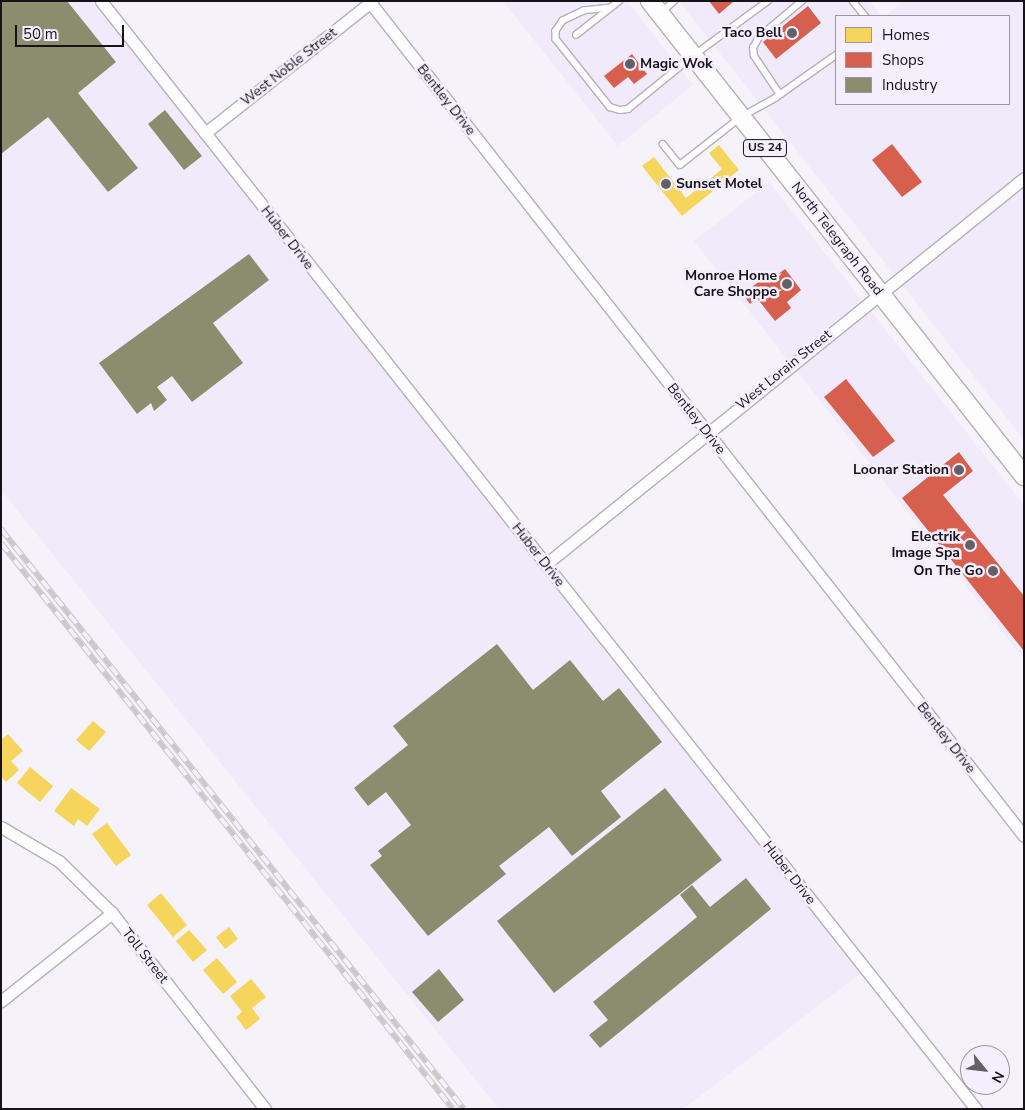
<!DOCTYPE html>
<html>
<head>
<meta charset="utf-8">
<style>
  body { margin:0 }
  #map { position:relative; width:1025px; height:1110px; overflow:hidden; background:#f5f2fa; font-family:"Nunito Sans",sans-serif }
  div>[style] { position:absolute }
  .built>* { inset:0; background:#f1eafb }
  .homes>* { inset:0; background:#f6d55c }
  .shops>* { inset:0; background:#d6604d }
  .industry>* { inset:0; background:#8c8c6e }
  .roads { filter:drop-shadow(1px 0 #b4b1b9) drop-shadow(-1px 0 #b4b1b9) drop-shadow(0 1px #b4b1b9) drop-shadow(0 -1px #b4b1b9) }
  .service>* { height:5.5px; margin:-2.75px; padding:0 2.75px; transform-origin:2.75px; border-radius:2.75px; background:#fefdfe }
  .minor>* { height:11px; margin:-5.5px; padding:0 5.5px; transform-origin:5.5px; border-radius:5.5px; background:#fefdfe }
  .primary>* { height:18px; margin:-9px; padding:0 9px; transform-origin:9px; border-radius:9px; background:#fefdfe }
  .rail>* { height:5.5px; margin-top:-2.75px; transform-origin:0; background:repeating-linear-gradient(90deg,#f4eefd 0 11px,#c9c8ca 0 22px); box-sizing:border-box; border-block:1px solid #c9c8ca }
  .dots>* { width:14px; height:14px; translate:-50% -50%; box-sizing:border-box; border:2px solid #f4eefd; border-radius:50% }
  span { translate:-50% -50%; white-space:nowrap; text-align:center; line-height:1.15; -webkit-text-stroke:5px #f4eefd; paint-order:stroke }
  .shield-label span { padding:1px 4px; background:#f4eefd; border:1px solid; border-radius:4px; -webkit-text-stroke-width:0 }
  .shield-label { font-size:12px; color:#16121a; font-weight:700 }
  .poi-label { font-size:14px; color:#16121a; font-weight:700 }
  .right { translate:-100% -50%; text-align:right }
  .left { translate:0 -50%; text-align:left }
  .street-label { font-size:14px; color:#16121a }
  .frame { position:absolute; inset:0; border:2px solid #16121a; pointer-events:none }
  .legend { position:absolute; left:835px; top:15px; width:175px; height:90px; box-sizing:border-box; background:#f4eefd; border:1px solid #9b96a2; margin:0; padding:6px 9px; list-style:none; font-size:15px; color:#16121a }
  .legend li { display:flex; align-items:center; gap:10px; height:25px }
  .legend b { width:25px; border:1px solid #9b96a2 }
  .north { position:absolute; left:960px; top:1045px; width:50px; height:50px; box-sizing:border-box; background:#f4eefd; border:1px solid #9b96a2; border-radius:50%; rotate:119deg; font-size:14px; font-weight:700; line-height:20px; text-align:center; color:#16121a }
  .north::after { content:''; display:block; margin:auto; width:18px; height:22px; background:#646068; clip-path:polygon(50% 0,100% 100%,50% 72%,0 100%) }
  .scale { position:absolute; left:15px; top:25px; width:109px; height:22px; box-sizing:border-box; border:2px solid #16121a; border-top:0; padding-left:6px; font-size:15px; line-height:18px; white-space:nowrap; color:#16121a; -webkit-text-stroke:4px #f4eefd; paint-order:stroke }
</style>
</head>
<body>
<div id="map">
  <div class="built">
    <div style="clip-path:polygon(1px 1px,101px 1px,864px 971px,683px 1109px,499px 1109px,1px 490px)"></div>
    <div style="clip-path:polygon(503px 1px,627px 1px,693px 85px,618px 146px)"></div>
    <div style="clip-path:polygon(679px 1px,869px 1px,881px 16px,836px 16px,836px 104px,1009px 104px,1009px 16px,885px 16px,904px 1px,1024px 1px,1024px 440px)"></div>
    <div style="clip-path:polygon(769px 182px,1024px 505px,1024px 659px,694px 241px)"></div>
  </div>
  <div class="homes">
    <div style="clip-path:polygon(719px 145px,739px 170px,682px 216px,642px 166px,654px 157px,686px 198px,722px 169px,709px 153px)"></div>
    <div style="clip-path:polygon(93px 721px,106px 732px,89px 751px,76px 740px)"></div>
    <div style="clip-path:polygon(8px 734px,23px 751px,11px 761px,19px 770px,6px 782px,1px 776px,1px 740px)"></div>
    <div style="clip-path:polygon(30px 767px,53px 786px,40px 802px,17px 783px)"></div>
    <div style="clip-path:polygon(71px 788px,100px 809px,87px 826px,78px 819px,74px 826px,54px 811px)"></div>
    <div style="clip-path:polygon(107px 823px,131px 855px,116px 866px,92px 834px)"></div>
    <div style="clip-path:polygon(161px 893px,187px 925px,173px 937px,147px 905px)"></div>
    <div style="clip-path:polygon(229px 927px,238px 939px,225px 949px,216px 937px)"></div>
    <div style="clip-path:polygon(189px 930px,207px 950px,193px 962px,176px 941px)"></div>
    <div style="clip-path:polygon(217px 958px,237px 982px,223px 994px,203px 970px)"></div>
    <div style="clip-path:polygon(251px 979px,266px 997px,252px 1008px,260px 1019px,246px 1030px,236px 1017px,242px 1012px,230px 996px)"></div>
  </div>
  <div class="shops">
    <div style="clip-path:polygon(709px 1px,734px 1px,719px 14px)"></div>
    <div style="clip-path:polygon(808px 6px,821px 23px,776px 59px,763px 42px)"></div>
    <div style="clip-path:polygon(632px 54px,647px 74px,634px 84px,628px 77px,614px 88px,604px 76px)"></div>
    <div style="clip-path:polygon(892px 144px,922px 182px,902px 197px,872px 160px)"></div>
    <div style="clip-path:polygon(785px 269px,801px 290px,787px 302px,791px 308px,775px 321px,757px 298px,750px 304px,743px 294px,766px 276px,770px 280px)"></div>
    <div style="clip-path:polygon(846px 379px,895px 441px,873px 457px,824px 397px)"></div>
    <div style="clip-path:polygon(959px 452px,973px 471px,943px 495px,1024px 596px,1024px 651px,902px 498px)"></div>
  </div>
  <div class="industry">
    <div style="clip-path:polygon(1px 1px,67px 1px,116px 62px,78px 93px,138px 168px,108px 192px,48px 117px,1px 154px)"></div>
    <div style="clip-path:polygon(165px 110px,202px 156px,184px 170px,148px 124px)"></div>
    <div style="clip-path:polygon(249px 254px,269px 280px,213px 323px,243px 363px,192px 402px,172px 376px,157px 387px,167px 400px,154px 411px,151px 403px,137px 414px,99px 363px)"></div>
    <div style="clip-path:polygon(497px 644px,533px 690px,570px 660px,603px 701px,619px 688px,662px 742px,601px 791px,621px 817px,572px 856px,549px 827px,499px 866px,506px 874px,428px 936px,370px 865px,382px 856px,378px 851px,411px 825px,386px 792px,368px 806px,354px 788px,408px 745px,393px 726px)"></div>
    <div style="clip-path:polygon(665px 788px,722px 860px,554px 993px,497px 921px)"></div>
    <div style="clip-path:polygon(746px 878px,771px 909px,600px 1048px,589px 1035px,608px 1020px,593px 1002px,697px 917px,680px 895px,692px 885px,710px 907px)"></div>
    <div style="clip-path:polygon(439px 969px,464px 1000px,438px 1022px,412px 992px)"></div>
  </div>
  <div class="roads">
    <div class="service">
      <div style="left:853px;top:1px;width:19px;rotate:51deg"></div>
      <div style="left:611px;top:8px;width:27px;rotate:174deg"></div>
      <div style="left:584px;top:11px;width:23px;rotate:155deg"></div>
      <div style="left:563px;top:21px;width:12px;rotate:125deg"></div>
      <div style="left:556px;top:31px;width:8px;rotate:90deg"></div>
      <div style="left:556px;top:39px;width:87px;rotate:51.5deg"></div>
      <div style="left:610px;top:107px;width:10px;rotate:17deg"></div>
      <div style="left:620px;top:110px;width:8px;rotate:-7deg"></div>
      <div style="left:628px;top:109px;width:84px;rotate:-39.2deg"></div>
      <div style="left:693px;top:56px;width:93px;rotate:-36.3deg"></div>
      <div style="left:663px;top:11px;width:15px;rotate:-42deg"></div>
      <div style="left:576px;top:35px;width:55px;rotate:-38.3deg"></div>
      <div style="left:780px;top:95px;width:47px;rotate:-123.7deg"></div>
      <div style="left:754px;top:56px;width:8px;rotate:-97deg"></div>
      <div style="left:753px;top:48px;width:13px;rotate:-61deg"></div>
      <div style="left:759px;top:37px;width:56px;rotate:-39.9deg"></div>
      <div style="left:663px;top:144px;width:27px;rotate:51deg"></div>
      <div style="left:680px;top:165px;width:78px;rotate:-38.2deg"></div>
      <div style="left:741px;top:117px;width:39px;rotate:-29deg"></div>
      <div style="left:775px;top:98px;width:75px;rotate:-35.2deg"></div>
    </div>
    <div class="minor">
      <div style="left:101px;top:1px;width:1412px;rotate:51.7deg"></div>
      <div style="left:369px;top:1px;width:1061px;rotate:51.89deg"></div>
      <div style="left:205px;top:133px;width:213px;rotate:-38.3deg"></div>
      <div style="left:546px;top:564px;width:614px;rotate:-38.92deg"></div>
      <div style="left:1px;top:827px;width:67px;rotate:30.4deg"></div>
      <div style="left:59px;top:861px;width:74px;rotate:44.5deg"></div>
      <div style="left:112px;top:913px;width:249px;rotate:52deg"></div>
      <div style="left:1px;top:1001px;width:142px;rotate:-38.4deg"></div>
    </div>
    <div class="primary">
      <div style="left:650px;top:1px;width:605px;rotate:51.78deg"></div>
    </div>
  </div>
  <div class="rail">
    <div style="left:1px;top:529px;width:742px;rotate:51.4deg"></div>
    <div style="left:1px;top:543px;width:724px;rotate:51.39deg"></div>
  </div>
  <div class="dots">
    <div style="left:792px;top:33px;background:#646068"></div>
    <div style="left:630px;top:64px;background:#646068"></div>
    <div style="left:666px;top:184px;background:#646068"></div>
    <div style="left:787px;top:284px;background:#646068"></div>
    <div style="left:959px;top:470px;background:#646068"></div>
    <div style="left:970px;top:545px;background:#646068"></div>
    <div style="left:993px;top:571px;background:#646068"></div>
  </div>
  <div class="shield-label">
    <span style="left:765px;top:148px">US 24</span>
  </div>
  <div class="poi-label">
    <span class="right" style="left:782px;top:33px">Taco Bell</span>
    <span class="left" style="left:640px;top:64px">Magic Wok</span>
    <span class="left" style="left:676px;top:184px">Sunset Motel</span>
    <span class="right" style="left:777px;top:284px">Monroe Home<br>Care Shoppe</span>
    <span class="right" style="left:949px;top:470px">Loonar Station</span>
    <span class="right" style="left:960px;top:545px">Electrik<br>Image Spa</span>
    <span class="right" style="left:983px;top:571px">On The Go</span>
  </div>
  <div class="street-label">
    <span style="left:289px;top:67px;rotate:-38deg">West Noble Street</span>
    <span style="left:446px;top:100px;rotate:52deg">Bentley Drive</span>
    <span style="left:287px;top:238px;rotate:52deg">Huber Drive</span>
    <span style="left:837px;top:239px;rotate:52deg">North Telegraph Road</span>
    <span style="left:784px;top:370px;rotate:-39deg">West Lorain Street</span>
    <span style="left:696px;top:419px;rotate:52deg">Bentley Drive</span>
    <span style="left:538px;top:555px;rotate:52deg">Huber Drive</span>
    <span style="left:946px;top:738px;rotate:52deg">Bentley Drive</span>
    <span style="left:789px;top:873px;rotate:52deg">Huber Drive</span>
    <span style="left:145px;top:956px;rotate:52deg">Toll Street</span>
  </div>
  <div class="frame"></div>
  <ul class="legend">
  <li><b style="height:14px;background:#f6d55c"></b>Homes</li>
  <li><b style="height:14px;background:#d6604d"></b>Shops</li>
  <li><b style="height:14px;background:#8c8c6e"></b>Industry</li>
  </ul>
  <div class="north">N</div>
  <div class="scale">50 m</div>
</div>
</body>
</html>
